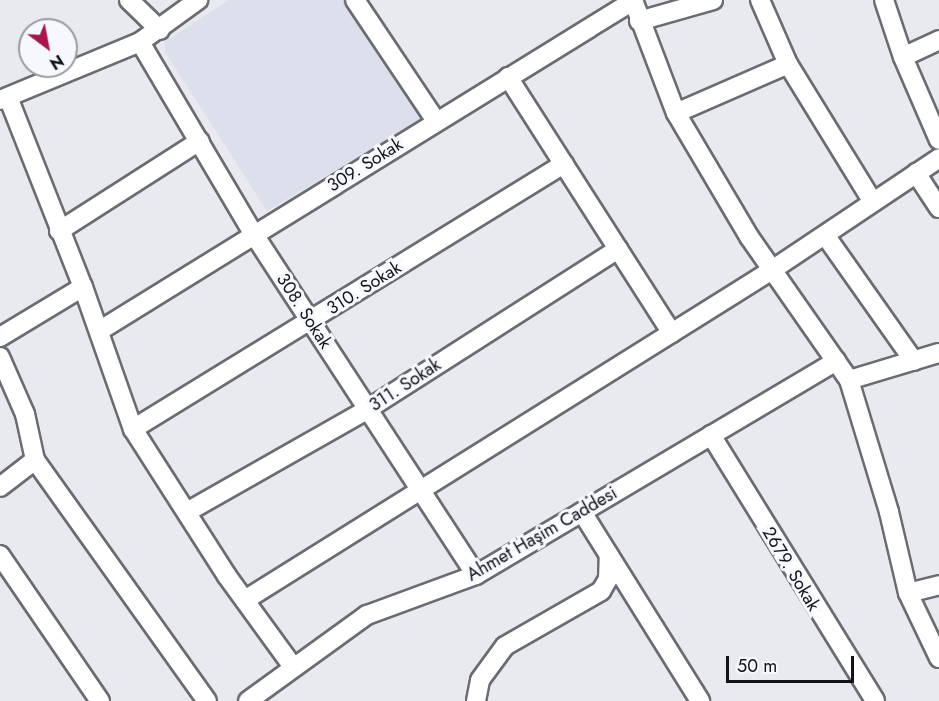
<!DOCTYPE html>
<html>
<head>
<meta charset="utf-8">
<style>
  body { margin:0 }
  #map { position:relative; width:939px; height:701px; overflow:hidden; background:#e9eaf0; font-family:Jost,sans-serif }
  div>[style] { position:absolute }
  .built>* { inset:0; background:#dcdfec }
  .roads { filter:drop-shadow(2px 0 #6b6c71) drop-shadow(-2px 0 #6b6c71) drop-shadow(0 2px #6b6c71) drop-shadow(0 -2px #6b6c71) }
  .minor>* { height:18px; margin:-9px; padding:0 9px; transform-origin:9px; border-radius:9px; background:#fff }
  span { translate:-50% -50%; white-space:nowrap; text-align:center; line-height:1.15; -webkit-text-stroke:6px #f6f8fe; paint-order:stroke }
  .street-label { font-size:18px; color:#121315 }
  .north { position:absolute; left:18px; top:18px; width:60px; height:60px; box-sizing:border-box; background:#f6f8fe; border:2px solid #9b9ca1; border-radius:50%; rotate:148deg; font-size:16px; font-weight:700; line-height:24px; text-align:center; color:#121315 }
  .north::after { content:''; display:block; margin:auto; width:21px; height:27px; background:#a9154a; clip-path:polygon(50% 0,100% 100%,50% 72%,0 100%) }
  .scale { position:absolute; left:726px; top:656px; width:128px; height:27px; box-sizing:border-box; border:3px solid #121315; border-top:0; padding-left:8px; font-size:18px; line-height:21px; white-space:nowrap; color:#121315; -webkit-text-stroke:4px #f6f8fe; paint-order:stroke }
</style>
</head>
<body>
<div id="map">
  <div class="built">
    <div style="clip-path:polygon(229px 0,346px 0,423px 118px,267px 211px,165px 52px,164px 42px)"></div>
  </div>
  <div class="roads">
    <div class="minor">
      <div style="left:129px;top:0;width:43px;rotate:44.1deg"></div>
      <div style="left:355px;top:0;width:146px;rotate:56.2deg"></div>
      <div style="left:633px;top:0;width:121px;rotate:69.2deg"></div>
      <div style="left:676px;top:113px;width:145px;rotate:59.4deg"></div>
      <div style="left:750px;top:238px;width:173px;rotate:55.1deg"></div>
      <div style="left:849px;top:380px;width:138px;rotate:73.1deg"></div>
      <div style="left:889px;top:512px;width:83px;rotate:76.8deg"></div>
      <div style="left:908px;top:593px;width:72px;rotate:64.5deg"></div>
      <div style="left:760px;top:0;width:70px;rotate:66.4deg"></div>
      <div style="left:788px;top:64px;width:162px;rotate:58.4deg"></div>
      <div style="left:884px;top:0;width:60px;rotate:71.6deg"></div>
      <div style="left:903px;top:57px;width:90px;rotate:66.6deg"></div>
      <div style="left:639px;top:21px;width:77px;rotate:-15.8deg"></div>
      <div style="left:140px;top:42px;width:222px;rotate:59.4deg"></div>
      <div style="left:253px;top:233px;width:408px;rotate:56.9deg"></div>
      <div style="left:903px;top:57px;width:40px;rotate:-25deg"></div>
      <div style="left:508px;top:77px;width:304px;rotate:57.4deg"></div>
      <div style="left:8px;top:97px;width:204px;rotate:68.5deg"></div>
      <div style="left:83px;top:287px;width:151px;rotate:70.6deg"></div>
      <div style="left:133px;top:429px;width:174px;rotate:57.4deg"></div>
      <div style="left:227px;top:576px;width:112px;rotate:54deg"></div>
      <div style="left:0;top:100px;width:152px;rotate:-22.5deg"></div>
      <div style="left:140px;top:42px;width:72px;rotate:-35.9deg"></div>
      <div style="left:676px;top:113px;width:122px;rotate:-23.6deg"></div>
      <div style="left:916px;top:173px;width:42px;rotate:56.7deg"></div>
      <div style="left:59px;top:231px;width:167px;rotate:-32.6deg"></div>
      <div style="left:825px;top:235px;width:154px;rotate:54.8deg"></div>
      <div style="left:99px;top:331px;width:628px;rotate:-31.72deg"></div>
      <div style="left:0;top:337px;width:97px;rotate:-31.1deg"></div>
      <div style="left:0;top:357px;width:62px;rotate:66.3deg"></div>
      <div style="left:25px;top:414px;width:47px;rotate:77.7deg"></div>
      <div style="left:35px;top:460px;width:44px;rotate:142.4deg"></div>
      <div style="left:849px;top:380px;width:94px;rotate:-16.7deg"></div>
      <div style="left:133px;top:429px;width:506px;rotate:-31.59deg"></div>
      <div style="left:711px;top:435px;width:312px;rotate:58.3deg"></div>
      <div style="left:35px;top:460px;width:296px;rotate:54.5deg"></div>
      <div style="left:187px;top:512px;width:208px;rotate:-29.6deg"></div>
      <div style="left:368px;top:409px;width:297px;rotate:-32.6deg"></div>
      <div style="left:582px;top:512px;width:223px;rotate:58deg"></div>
      <div style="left:0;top:555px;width:177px;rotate:55.6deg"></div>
      <div style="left:908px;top:593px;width:32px;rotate:-14deg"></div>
      <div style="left:245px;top:600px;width:622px;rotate:-32.05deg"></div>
      <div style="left:772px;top:270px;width:201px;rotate:-33.8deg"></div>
      <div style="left:248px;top:701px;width:147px;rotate:-35.9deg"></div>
      <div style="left:367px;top:615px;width:116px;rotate:-20.2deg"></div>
      <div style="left:476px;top:575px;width:419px;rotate:-30.7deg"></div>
      <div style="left:476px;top:701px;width:21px;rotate:-79deg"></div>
      <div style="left:480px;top:680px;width:42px;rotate:-53.7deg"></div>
      <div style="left:505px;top:646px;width:111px;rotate:-29.8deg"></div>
      <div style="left:601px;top:591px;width:14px;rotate:-60deg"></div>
      <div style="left:608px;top:579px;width:24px;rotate:-88deg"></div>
    </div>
  </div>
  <div class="street-label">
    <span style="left:365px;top:165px;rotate:-32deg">309. Sokak</span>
    <span style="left:364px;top:288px;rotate:-32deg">310. Sokak</span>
    <span style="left:304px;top:311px;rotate:57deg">308. Sokak</span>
    <span style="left:405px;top:385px;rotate:-33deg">311. Sokak</span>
    <span style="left:542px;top:534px;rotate:-30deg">Ahmet Haşim Caddesi</span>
    <span style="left:791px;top:569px;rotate:59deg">2679. Sokak</span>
  </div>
  <div class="north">N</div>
  <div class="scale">50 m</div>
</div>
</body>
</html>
